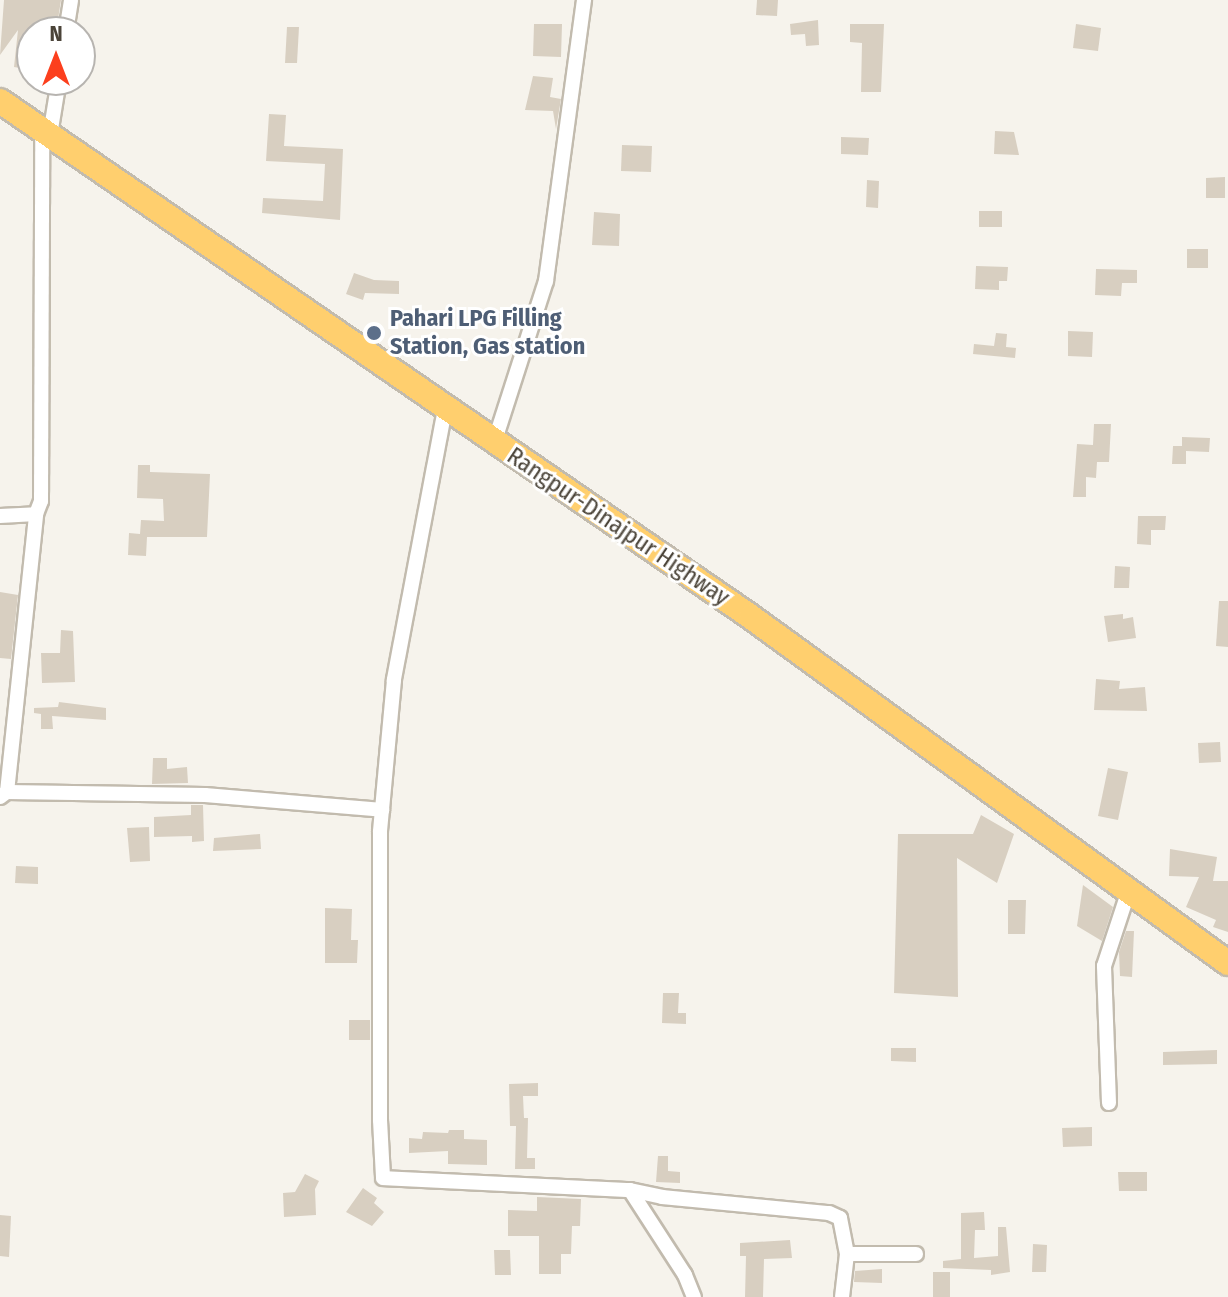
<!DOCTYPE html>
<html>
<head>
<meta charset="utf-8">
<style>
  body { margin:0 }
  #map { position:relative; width:1228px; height:1297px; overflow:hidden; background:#f6f3ec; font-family:"Fira Sans Condensed",sans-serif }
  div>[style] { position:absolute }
  .building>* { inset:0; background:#d8cfc1 }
  .roads { filter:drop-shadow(2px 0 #c2bbae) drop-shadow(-2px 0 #c2bbae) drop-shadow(0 2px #c2bbae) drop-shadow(0 -2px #c2bbae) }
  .street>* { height:14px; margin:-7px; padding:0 7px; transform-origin:7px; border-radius:7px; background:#fff }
  .highway>* { height:24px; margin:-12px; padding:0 12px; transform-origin:12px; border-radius:12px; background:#ffcf6e }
  .dots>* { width:22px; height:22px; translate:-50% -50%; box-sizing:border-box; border:4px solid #fff; border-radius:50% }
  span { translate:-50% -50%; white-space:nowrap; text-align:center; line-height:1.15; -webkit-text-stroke:6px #fff; paint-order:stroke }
  .service-label { font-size:24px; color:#4e5e75; font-weight:700 }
  .left { translate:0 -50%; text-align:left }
  .street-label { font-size:24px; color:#4b4439 }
  .north { position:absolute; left:16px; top:16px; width:80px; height:80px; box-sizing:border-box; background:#fff; border:2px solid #b7b4b0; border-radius:50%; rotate:0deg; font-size:22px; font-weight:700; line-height:32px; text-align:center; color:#4b4439 }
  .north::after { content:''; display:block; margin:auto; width:28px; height:36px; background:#fc3f1d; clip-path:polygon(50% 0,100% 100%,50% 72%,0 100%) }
</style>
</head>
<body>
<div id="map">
  <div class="building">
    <div style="clip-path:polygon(4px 0,61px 0,56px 32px,32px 32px,32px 70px,14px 67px,18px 30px,0 55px)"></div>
    <div style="clip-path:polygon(757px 0,778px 0,777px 16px,756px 15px)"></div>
    <div style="clip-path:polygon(818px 20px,819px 45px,806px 46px,805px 34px,791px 35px,790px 24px)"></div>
    <div style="clip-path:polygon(534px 24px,562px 24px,561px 57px,533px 56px)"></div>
    <div style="clip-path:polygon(850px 24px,884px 24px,881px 92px,861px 92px,862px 43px,850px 42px)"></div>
    <div style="clip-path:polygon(1076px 24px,1101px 28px,1098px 51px,1073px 48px)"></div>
    <div style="clip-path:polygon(287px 27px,299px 27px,297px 63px,285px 63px)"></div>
    <div style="clip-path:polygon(533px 76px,553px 78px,550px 97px,561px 99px,556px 129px,553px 111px,525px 110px)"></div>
    <div style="clip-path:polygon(269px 114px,286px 115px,284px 146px,343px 149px,340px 220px,262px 213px,263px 198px,323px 201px,325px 164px,266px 161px)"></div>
    <div style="clip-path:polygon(995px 131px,1014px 132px,1019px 155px,994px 154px)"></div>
    <div style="clip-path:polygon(841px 137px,869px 138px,868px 155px,841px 154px)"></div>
    <div style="clip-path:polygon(622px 145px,652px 146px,651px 172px,621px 171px)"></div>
    <div style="clip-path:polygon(1225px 177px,1225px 198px,1206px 198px,1206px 178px)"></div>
    <div style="clip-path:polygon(867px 180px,879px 181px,878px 208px,866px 207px)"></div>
    <div style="clip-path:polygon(979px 211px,1002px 211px,1002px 227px,979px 227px)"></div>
    <div style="clip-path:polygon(594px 212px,620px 214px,619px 246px,592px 245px)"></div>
    <div style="clip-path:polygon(1187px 249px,1208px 249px,1208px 268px,1187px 268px)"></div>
    <div style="clip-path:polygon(976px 266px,1008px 267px,1007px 281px,999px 281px,999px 290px,975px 289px)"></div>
    <div style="clip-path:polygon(1096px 269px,1137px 270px,1137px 283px,1122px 283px,1121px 296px,1095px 295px)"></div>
    <div style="clip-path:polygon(354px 273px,374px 280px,399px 281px,399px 294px,365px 293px,363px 300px,346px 294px)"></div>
    <div style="clip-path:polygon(1068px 331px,1093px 332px,1092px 357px,1068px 356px)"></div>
    <div style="clip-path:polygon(996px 333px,1007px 334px,1006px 347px,1016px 348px,1015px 358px,973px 354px,974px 344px,994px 346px)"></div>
    <div style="clip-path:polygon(1094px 424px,1111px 424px,1109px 462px,1097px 462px,1096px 478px,1086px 477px,1086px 497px,1073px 497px,1077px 444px,1093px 445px)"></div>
    <div style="clip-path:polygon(1182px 437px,1210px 438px,1209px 452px,1186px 451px,1186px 464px,1172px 464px,1173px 446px,1182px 446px)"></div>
    <div style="clip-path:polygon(138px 465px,150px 465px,150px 472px,210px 474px,207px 537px,147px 537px,146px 556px,128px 555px,129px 533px,140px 534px,141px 520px,164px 521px,163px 499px,137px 498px)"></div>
    <div style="clip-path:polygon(1138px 516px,1166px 516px,1165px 530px,1151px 530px,1151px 545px,1137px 544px)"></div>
    <div style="clip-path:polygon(1115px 566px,1130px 567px,1129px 588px,1114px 588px)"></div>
    <div style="clip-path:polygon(0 592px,18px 595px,11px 659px,0 658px)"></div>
    <div style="clip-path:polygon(1219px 601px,1228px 601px,1228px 647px,1216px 646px)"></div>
    <div style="clip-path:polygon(1123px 614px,1123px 619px,1133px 617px,1136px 638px,1108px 642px,1104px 616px)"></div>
    <div style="clip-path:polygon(61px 630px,73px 631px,75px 682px,42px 683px,41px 653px,60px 653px)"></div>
    <div style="clip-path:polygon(1096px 679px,1120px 681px,1119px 689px,1145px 687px,1147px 711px,1094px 710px)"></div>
    <div style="clip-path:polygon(59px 702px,106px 708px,106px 720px,52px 716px,53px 729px,41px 729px,41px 714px,34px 713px,34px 708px,58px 707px)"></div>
    <div style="clip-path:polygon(1220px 742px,1221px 762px,1199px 763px,1198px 743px)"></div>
    <div style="clip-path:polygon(153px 758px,167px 758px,167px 769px,187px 767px,188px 783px,152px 784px)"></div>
    <div style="clip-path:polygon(1108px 768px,1128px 772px,1118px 820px,1098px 816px)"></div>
    <div style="clip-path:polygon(191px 805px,203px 805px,204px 841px,192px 842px,192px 836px,154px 837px,154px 817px,191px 815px)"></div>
    <div style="clip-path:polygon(981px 815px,1014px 834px,997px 883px,957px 858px,958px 997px,894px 993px,898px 834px,973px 834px)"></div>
    <div style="clip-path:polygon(149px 827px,150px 861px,130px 862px,127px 828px)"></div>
    <div style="clip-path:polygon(260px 834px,261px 849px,213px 851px,214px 838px)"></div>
    <div style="clip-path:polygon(1170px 849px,1217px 857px,1213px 881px,1228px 881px,1228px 932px,1213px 927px,1216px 920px,1186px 907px,1199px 877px,1169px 876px)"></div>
    <div style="clip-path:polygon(16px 866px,38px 867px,38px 884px,15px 883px)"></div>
    <div style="clip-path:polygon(1083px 885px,1113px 907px,1102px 941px,1077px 926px)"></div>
    <div style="clip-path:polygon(1008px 900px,1026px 900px,1025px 934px,1008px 934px)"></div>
    <div style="clip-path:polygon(325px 908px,352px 909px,351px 940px,358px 940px,357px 963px,325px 963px)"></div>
    <div style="clip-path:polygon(1126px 931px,1134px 931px,1132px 977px,1120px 976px,1119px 952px)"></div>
    <div style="clip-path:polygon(663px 993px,679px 993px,678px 1013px,686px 1013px,686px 1024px,662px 1023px)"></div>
    <div style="clip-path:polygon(349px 1020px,370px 1020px,370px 1040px,349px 1040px)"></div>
    <div style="clip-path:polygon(891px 1048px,916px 1048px,916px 1062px,891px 1061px)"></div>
    <div style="clip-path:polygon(1217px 1050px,1217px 1064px,1163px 1065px,1163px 1052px)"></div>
    <div style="clip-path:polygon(538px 1083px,538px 1096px,523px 1096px,524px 1118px,528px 1118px,527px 1158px,535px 1158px,535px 1169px,515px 1169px,516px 1126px,510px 1126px,509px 1084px)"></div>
    <div style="clip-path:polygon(1092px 1127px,1092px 1146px,1063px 1147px,1062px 1128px)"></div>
    <div style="clip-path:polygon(449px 1130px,464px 1130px,464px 1139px,487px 1140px,487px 1165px,448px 1164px,448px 1151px,409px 1153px,409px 1138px,422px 1139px,423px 1132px,448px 1133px)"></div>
    <div style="clip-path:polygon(658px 1156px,668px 1156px,668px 1171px,680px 1172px,680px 1183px,656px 1182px)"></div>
    <div style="clip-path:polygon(1118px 1172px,1147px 1172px,1147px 1191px,1119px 1191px)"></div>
    <div style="clip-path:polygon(305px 1174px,319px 1181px,315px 1189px,316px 1215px,284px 1217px,283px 1193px,295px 1192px)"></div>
    <div style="clip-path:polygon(363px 1188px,377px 1198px,374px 1203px,384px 1212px,372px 1226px,346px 1212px)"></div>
    <div style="clip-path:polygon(537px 1197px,581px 1199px,580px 1226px,572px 1226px,571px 1254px,561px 1254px,561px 1274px,539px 1274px,539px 1236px,508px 1236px,508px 1210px,537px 1211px)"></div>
    <div style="clip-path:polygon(984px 1212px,985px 1230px,975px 1230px,974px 1258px,998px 1256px,998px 1227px,1006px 1227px,1010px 1272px,991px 1275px,991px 1270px,943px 1268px,943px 1261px,961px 1259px,961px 1213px)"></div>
    <div style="clip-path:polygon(0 1215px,11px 1216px,9px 1257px,0 1256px)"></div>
    <div style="clip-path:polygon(790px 1240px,792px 1258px,764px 1259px,763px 1297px,745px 1297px,746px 1256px,740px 1256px,740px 1243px)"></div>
    <div style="clip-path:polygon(1033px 1244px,1047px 1245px,1046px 1272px,1032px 1272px)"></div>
    <div style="clip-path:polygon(494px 1250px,510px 1250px,511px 1275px,495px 1275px)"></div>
    <div style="clip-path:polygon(882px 1269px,882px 1283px,854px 1282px,855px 1271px)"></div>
    <div style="clip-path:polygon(933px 1272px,950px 1272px,950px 1297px,933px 1297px)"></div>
  </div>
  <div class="roads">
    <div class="street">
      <div style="left:66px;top:32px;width:32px;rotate:-81deg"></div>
      <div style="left:50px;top:135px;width:56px;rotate:-80.7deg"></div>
      <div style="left:445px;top:409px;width:276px;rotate:100.7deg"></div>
      <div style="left:394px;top:680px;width:153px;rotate:95.3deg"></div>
      <div style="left:380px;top:832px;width:288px;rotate:90deg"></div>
      <div style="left:380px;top:1120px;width:58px;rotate:87deg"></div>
      <div style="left:383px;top:1178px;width:247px;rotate:2.8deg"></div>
      <div style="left:630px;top:1190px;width:101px;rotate:57.1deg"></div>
      <div style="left:685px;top:1275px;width:24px;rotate:68deg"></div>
      <div style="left:494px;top:443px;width:170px;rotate:-72.2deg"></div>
      <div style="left:546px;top:281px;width:284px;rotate:-82.3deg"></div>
      <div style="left:0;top:516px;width:36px;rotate:-3deg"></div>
      <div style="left:36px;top:514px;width:14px;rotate:-69deg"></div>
      <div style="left:41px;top:501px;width:371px;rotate:-89.8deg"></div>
      <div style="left:7px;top:792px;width:280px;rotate:-84deg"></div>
      <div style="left:0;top:797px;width:9px;rotate:-36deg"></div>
      <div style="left:7px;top:792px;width:198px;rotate:0.9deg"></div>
      <div style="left:205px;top:795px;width:178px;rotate:4.8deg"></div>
      <div style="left:1109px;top:1103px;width:137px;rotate:-92.1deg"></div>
      <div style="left:1104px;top:966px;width:80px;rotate:-71.8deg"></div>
      <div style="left:630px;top:1190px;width:33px;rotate:12deg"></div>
      <div style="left:662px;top:1197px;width:168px;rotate:5.5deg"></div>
      <div style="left:829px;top:1213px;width:12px;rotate:24deg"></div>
      <div style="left:840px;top:1218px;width:37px;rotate:79deg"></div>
      <div style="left:847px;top:1254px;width:43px;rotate:96.6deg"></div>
      <div style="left:847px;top:1254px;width:69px"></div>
    </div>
    <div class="highway">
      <div style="left:0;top:101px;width:911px;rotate:34.49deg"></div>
      <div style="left:751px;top:617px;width:589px;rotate:35.96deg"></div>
    </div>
  </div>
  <div class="dots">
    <div style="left:374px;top:333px;background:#5c6f8a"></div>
  </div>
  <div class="service-label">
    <span class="left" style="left:390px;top:333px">Pahari LPG Filling<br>Station, Gas station</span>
  </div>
  <div class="street-label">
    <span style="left:618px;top:527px;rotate:34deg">Rangpur-Dinajpur Highway</span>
  </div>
  <div class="north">N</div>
</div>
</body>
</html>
